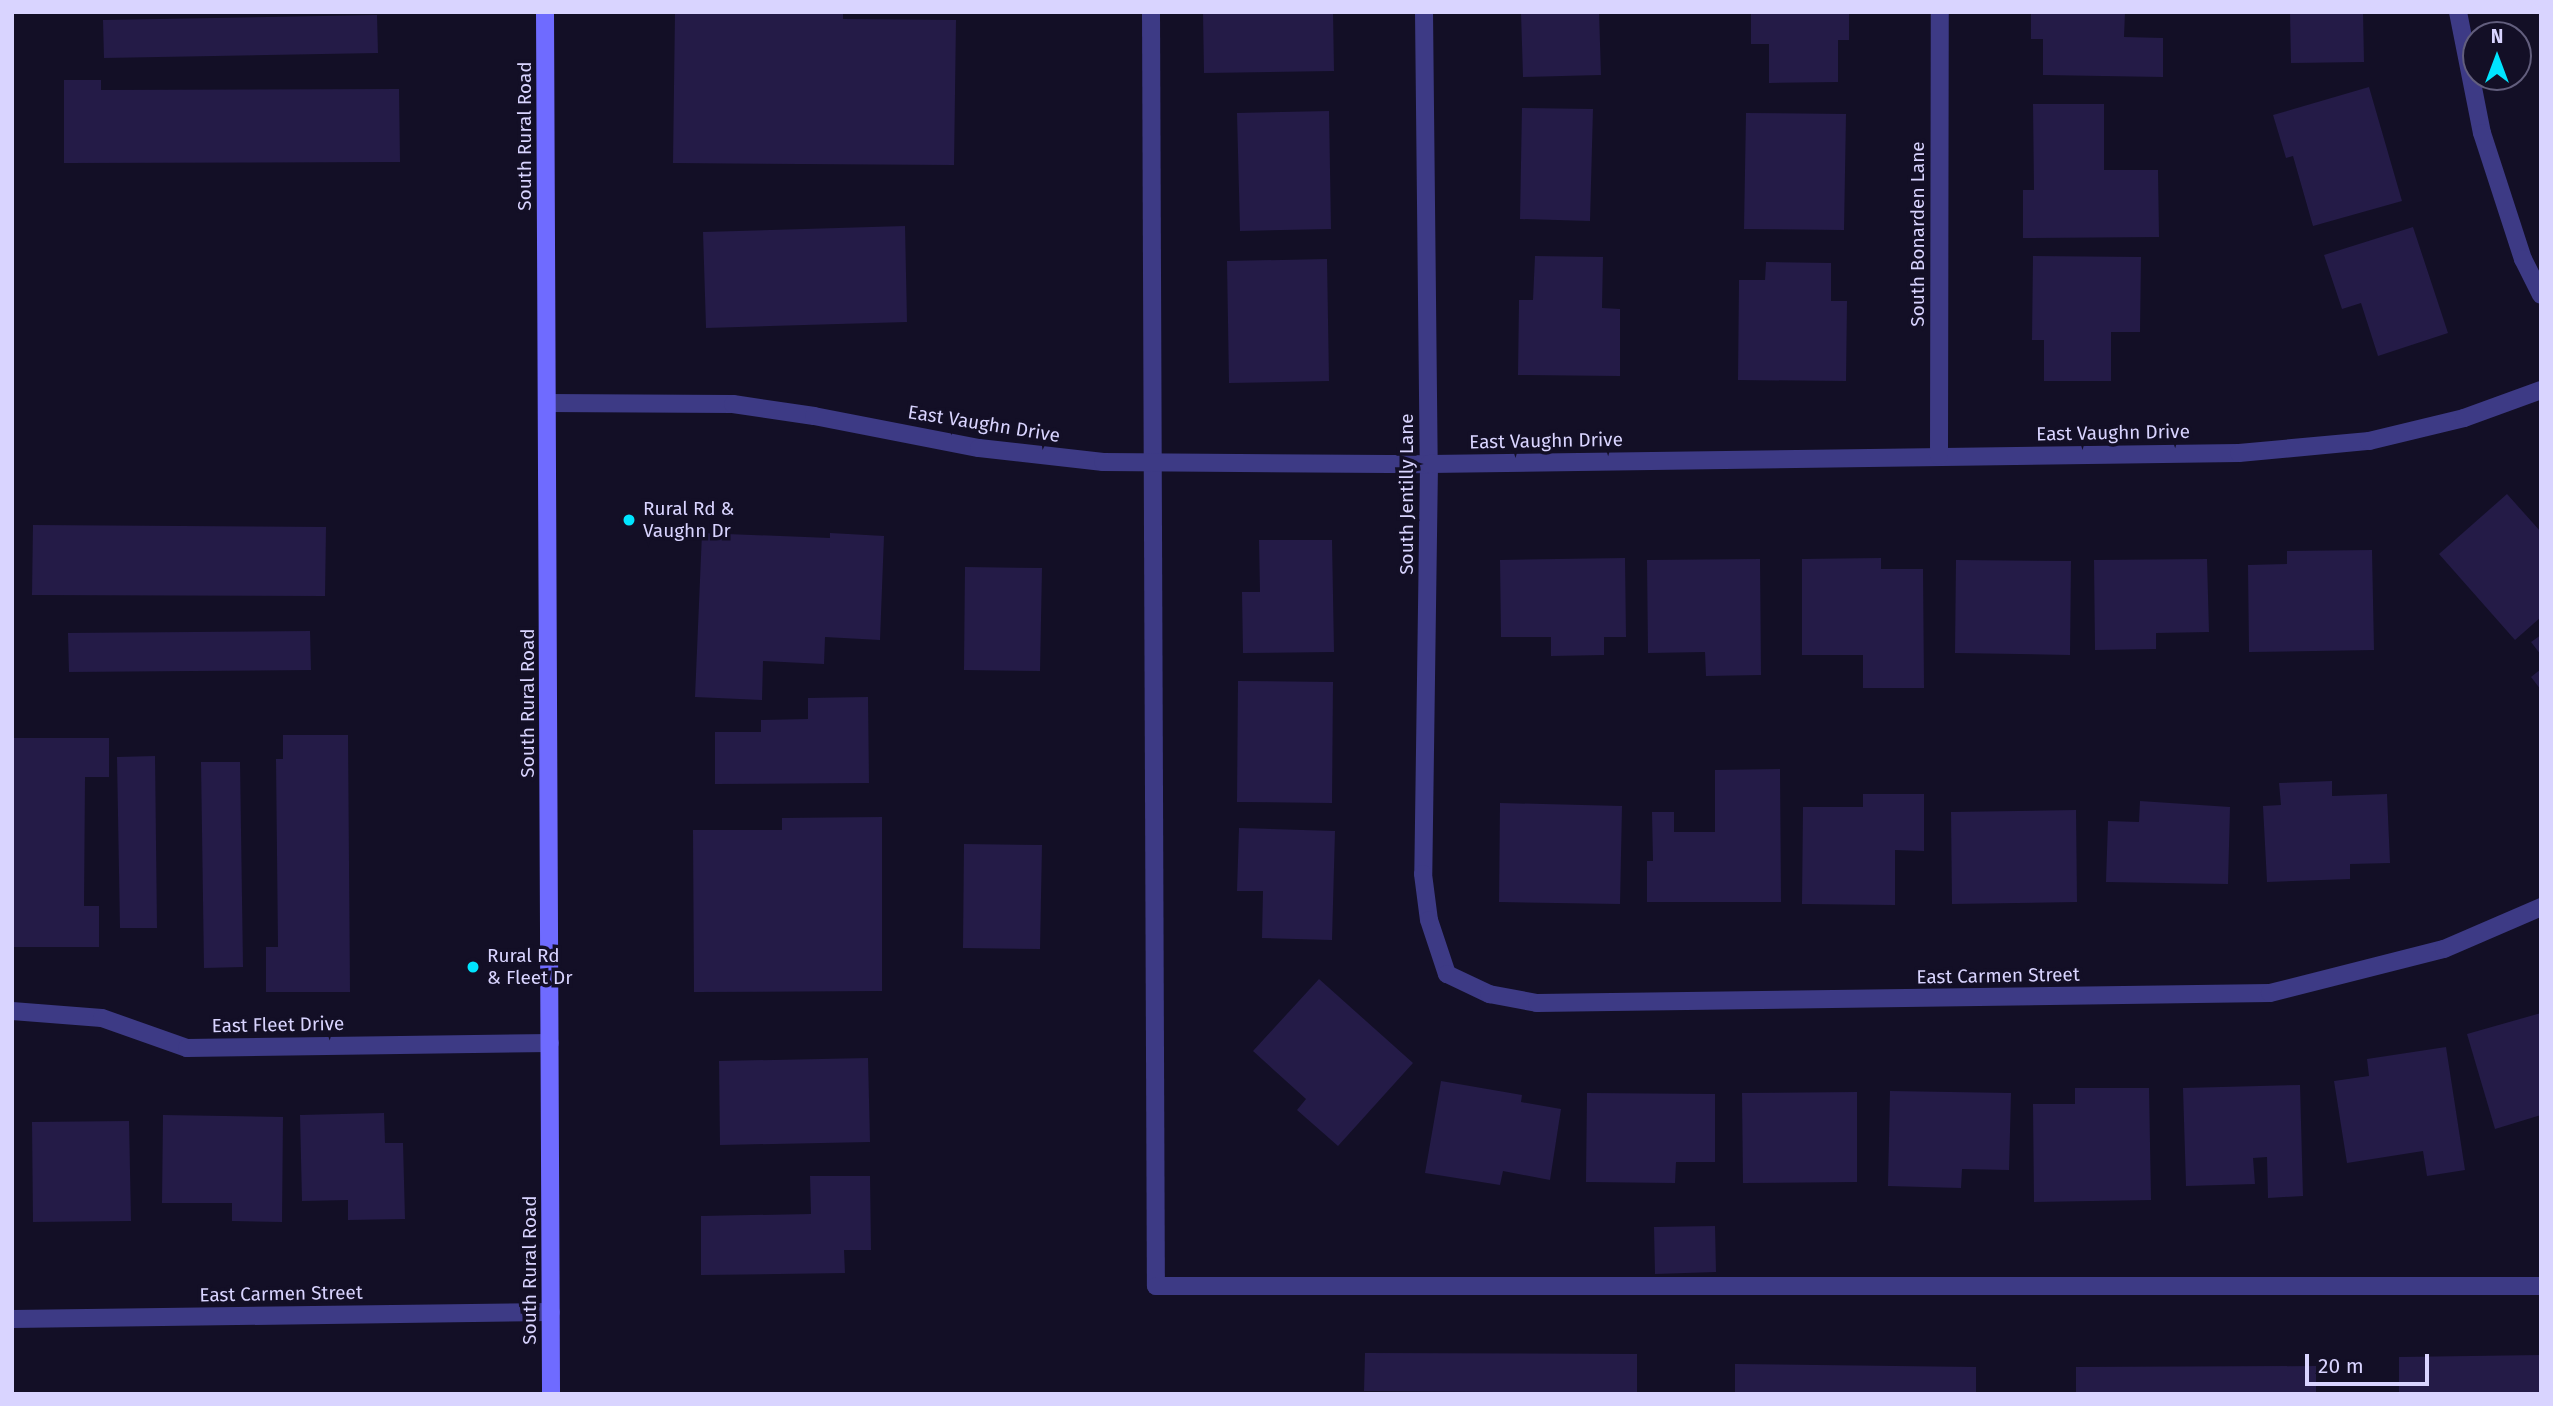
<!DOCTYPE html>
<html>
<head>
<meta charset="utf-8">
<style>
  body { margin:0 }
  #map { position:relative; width:2553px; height:1406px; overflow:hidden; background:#130f26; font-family:"Fira Sans",sans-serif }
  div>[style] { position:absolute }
  .building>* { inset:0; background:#241b47 }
  .service>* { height:18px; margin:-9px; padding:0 9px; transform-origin:9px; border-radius:9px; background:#3d3a85 }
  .minor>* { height:18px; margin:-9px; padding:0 9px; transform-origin:9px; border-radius:9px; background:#3d3a85 }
  .secondary>* { height:18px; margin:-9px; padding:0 9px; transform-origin:9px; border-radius:9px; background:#6f6bff }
  .dots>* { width:19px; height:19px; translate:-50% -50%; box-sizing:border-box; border:4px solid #130f26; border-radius:50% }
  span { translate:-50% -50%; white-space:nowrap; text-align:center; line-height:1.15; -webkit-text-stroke:7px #130f26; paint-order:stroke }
  .street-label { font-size:19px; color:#d9d4ff }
  .poi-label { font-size:19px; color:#d9d4ff }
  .left { translate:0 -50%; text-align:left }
  .frame { position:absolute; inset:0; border:14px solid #d9d4ff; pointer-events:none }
  .north { position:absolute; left:2462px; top:21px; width:70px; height:70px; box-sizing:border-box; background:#130f26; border:2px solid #625e7d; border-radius:50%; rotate:0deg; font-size:19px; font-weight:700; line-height:28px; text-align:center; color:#d9d4ff }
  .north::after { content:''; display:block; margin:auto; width:24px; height:32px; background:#00e5ff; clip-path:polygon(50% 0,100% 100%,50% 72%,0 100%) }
  .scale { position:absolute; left:2305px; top:1354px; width:124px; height:32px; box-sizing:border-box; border:4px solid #d9d4ff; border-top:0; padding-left:9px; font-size:21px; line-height:24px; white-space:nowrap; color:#d9d4ff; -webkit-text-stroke:5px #130f26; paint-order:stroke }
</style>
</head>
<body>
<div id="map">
  <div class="building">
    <div style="clip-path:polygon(675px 12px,843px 12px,843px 19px,956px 20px,954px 165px,673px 163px)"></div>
    <div style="clip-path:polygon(1203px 12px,1333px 12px,1334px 71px,1204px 73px)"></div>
    <div style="clip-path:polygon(1521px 12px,1599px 12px,1601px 75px,1523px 77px)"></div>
    <div style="clip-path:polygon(1751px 12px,1849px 12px,1849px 40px,1838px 40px,1838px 82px,1769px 83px,1769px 44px,1751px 44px)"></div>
    <div style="clip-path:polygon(2031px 12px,2125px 12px,2124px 37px,2163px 38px,2163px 77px,2043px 75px,2043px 39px,2031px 39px)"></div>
    <div style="clip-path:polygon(2290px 12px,2363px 12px,2364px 62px,2291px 63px)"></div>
    <div style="clip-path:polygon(377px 15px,378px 53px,104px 58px,103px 20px)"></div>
    <div style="clip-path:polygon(64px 80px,101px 80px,101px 90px,399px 89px,400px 162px,64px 163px)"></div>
    <div style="clip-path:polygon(2369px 87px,2402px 201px,2313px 226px,2293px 156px,2286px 158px,2273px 115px)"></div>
    <div style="clip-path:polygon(2033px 104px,2104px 104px,2104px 170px,2158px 170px,2159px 237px,2023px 238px,2023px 190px,2034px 190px)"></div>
    <div style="clip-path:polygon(1522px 108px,1593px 109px,1590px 221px,1520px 219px)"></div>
    <div style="clip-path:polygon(1329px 111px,1331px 229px,1240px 231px,1237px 113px)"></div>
    <div style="clip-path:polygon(1746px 113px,1846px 114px,1844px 230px,1744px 229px)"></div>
    <div style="clip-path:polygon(905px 226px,907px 322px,706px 328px,703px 232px)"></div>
    <div style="clip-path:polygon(2413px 227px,2448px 333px,2378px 356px,2361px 303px,2342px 309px,2324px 255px)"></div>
    <div style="clip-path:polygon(1535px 256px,1603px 257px,1602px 308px,1620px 309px,1620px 376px,1518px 375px,1519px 300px,1533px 300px)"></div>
    <div style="clip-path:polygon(2033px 256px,2141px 257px,2140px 332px,2111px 332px,2111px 381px,2044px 381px,2044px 340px,2032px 340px)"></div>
    <div style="clip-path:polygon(1327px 259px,1329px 381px,1229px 383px,1227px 261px)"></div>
    <div style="clip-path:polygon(1766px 262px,1831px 263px,1831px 301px,1847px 301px,1846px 381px,1738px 380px,1739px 280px,1765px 280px)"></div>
    <div style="clip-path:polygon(2507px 494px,2541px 532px,2541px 617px,2515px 640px,2439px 554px)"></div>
    <div style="clip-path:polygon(33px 525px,326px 527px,325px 596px,32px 595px)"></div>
    <div style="clip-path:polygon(702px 533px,830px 538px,830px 533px,884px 536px,880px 640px,825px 637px,824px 664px,763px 661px,762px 700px,695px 697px)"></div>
    <div style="clip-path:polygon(1259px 540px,1332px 540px,1334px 652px,1243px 653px,1242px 592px,1260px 592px)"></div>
    <div style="clip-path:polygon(2372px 550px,2374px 650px,2249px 652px,2248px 565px,2287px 564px,2287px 551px)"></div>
    <div style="clip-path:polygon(1625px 558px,1626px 637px,1604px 637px,1604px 655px,1551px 656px,1551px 637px,1501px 637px,1500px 560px)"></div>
    <div style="clip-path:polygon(1881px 558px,1881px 569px,1923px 569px,1924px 688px,1863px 688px,1863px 655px,1802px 655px,1802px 559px)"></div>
    <div style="clip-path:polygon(1760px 559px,1761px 675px,1706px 676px,1705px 652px,1648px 653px,1647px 560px)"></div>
    <div style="clip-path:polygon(2207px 559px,2209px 632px,2156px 633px,2156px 649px,2095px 650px,2094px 560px)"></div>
    <div style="clip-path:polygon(1956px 560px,2071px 561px,2070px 655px,1955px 653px)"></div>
    <div style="clip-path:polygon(965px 567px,1042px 568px,1040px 671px,964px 670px)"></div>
    <div style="clip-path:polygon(310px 631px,311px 670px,69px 672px,68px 633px)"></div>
    <div style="clip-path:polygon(2541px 635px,2541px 655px,2531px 642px)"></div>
    <div style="clip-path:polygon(2541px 669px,2541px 690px,2531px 677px)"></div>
    <div style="clip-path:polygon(1238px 681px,1333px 682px,1332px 803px,1237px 802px)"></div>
    <div style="clip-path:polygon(868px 697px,869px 783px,715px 784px,715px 732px,761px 732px,761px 720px,808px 719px,808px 698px)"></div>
    <div style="clip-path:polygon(283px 735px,348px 735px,350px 992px,266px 992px,266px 947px,278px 947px,276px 759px,283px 759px)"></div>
    <div style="clip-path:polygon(14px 738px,109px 738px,109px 777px,85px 777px,84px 906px,99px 906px,99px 947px,13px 947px)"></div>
    <div style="clip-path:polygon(155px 756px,157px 928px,120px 928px,117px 757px)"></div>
    <div style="clip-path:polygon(201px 762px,240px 762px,243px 967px,204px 968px)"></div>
    <div style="clip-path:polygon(1780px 769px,1781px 902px,1647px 902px,1647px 861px,1653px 861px,1652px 812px,1674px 812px,1674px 832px,1715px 832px,1715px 770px)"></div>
    <div style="clip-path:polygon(2332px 781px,2332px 796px,2387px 794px,2390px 863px,2350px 864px,2350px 879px,2267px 882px,2263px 806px,2281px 805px,2279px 783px)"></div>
    <div style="clip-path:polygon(1863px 794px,1924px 794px,1924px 851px,1895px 850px,1895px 905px,1802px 904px,1803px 807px,1863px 807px)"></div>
    <div style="clip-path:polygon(2140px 801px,2230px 807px,2228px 884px,2106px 882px,2108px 821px,2139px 822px)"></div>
    <div style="clip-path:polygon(1500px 803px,1622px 806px,1620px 904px,1499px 902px)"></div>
    <div style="clip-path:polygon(2076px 810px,2077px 902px,1952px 904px,1951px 812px)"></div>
    <div style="clip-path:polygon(882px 817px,882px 991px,694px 992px,693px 830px,782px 830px,782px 818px)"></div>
    <div style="clip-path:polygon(1239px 828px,1335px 831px,1332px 940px,1262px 938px,1263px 891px,1237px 891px)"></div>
    <div style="clip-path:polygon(964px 844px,1042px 845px,1040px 949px,963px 948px)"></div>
    <div style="clip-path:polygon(1319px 979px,1413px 1063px,1338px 1146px,1297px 1110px,1306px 1099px,1253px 1051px)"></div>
    <div style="clip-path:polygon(2541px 1013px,2541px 1115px,2495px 1129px,2467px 1034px)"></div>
    <div style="clip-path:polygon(2446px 1047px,2465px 1170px,2427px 1176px,2423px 1151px,2347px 1163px,2334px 1081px,2369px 1076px,2367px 1059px)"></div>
    <div style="clip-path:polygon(868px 1058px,870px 1142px,720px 1145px,719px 1061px)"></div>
    <div style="clip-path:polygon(1441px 1081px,1522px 1095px,1521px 1102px,1561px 1109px,1550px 1180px,1503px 1171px,1500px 1185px,1425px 1173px)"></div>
    <div style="clip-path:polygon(2300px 1085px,2303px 1196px,2268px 1198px,2267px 1157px,2253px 1158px,2255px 1184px,2186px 1186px,2183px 1088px)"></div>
    <div style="clip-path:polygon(2075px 1088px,2149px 1088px,2151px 1200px,2034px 1202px,2033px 1104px,2075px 1104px)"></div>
    <div style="clip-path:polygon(1890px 1091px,2011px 1093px,2009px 1170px,1962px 1169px,1961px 1188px,1888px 1186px)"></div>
    <div style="clip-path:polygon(1857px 1092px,1857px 1182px,1743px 1183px,1742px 1093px)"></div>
    <div style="clip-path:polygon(1587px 1093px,1715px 1094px,1715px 1162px,1676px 1162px,1675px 1183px,1586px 1182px)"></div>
    <div style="clip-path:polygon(384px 1113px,385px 1143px,403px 1143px,405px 1219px,348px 1220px,348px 1200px,302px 1201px,300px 1115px)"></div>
    <div style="clip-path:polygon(163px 1115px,283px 1117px,282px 1222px,232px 1221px,232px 1203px,162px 1203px)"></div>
    <div style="clip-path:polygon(129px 1121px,131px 1221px,33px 1222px,32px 1122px)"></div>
    <div style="clip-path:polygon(810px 1176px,870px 1176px,871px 1250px,844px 1250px,845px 1273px,701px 1275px,701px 1216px,811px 1214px)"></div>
    <div style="clip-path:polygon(1715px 1226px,1716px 1272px,1655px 1274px,1654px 1227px)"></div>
    <div style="clip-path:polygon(1365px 1353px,1637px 1354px,1637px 1393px,1364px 1391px)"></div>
    <div style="clip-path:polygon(2541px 1355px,2541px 1392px,2399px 1394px,2399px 1357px)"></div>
    <div style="clip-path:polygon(1735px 1364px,1976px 1367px,1976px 1394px,1735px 1394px)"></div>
    <div style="clip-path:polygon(2316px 1366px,2316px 1394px,2076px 1394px,2076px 1367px)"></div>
  </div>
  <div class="service">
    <div style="left:1151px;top:12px;width:1274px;rotate:89.78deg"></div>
    <div style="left:1156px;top:1286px;width:1385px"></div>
    <div style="left:12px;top:1011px;width:90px;rotate:4.4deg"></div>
    <div style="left:102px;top:1018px;width:90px;rotate:19.4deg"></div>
    <div style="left:187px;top:1048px;width:363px;rotate:-0.8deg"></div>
  </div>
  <div class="minor">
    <div style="left:1424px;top:12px;width:452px;rotate:89.4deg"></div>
    <div style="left:1429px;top:464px;width:410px;rotate:90.8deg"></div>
    <div style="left:1423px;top:874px;width:46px;rotate:82.6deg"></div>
    <div style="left:1429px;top:920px;width:57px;rotate:71.6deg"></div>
    <div style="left:1447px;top:974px;width:47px;rotate:25.5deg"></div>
    <div style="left:1489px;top:994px;width:49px;rotate:10.6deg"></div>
    <div style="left:1537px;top:1003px;width:733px;rotate:-0.78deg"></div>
    <div style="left:2270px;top:993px;width:179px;rotate:-14.2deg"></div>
    <div style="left:2444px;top:949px;width:106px;rotate:-23.4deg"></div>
    <div style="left:2458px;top:12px;width:123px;rotate:78.8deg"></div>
    <div style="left:2482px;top:133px;width:133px;rotate:72deg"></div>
    <div style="left:2523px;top:259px;width:40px;rotate:63.4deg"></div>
    <div style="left:547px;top:403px;width:186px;rotate:0.3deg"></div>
    <div style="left:733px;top:404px;width:82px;rotate:8.4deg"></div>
    <div style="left:814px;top:416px;width:168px;rotate:11deg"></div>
    <div style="left:979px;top:448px;width:125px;rotate:6.4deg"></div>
    <div style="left:1103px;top:462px;width:326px;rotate:0.4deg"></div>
    <div style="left:1429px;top:464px;width:810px;rotate:-0.78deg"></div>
    <div style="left:2239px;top:453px;width:131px;rotate:-5.3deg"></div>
    <div style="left:2369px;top:441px;width:98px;rotate:-13.6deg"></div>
    <div style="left:2464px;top:418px;width:82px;rotate:-20deg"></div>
    <div style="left:1939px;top:456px;width:444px;rotate:-89.9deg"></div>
    <div style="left:12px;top:1319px;width:539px;rotate:-0.74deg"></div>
  </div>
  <div class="secondary">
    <div style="left:545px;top:12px;width:1382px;rotate:89.75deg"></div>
  </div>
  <div class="dots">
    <div style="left:629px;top:520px;background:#00e5ff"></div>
    <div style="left:473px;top:967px;background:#00e5ff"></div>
  </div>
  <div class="street-label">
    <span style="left:525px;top:136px;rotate:-90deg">South Rural Road</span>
    <span style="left:1918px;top:234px;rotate:-90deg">South Bonarden Lane</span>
    <span style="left:984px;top:424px;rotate:9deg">East Vaughn Drive</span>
    <span style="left:2113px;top:433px;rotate:-1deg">East Vaughn Drive</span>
    <span style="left:1546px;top:441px;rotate:-1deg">East Vaughn Drive</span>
    <span style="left:1407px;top:494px;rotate:-90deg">South Jentilly Lane</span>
    <span style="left:528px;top:703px;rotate:-90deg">South Rural Road</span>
    <span style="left:1998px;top:976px;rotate:-1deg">East Carmen Street</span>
    <span style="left:278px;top:1025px;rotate:-1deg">East Fleet Drive</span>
    <span style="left:530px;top:1270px;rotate:-90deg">South Rural Road</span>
    <span style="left:281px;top:1294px;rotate:-1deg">East Carmen Street</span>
  </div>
  <div class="poi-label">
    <span class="left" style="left:643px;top:520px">Rural Rd &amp;<br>Vaughn Dr</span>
    <span class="left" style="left:487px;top:967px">Rural Rd<br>&amp; Fleet Dr</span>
  </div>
  <div class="frame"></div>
  <div class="north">N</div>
  <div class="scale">20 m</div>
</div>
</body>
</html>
